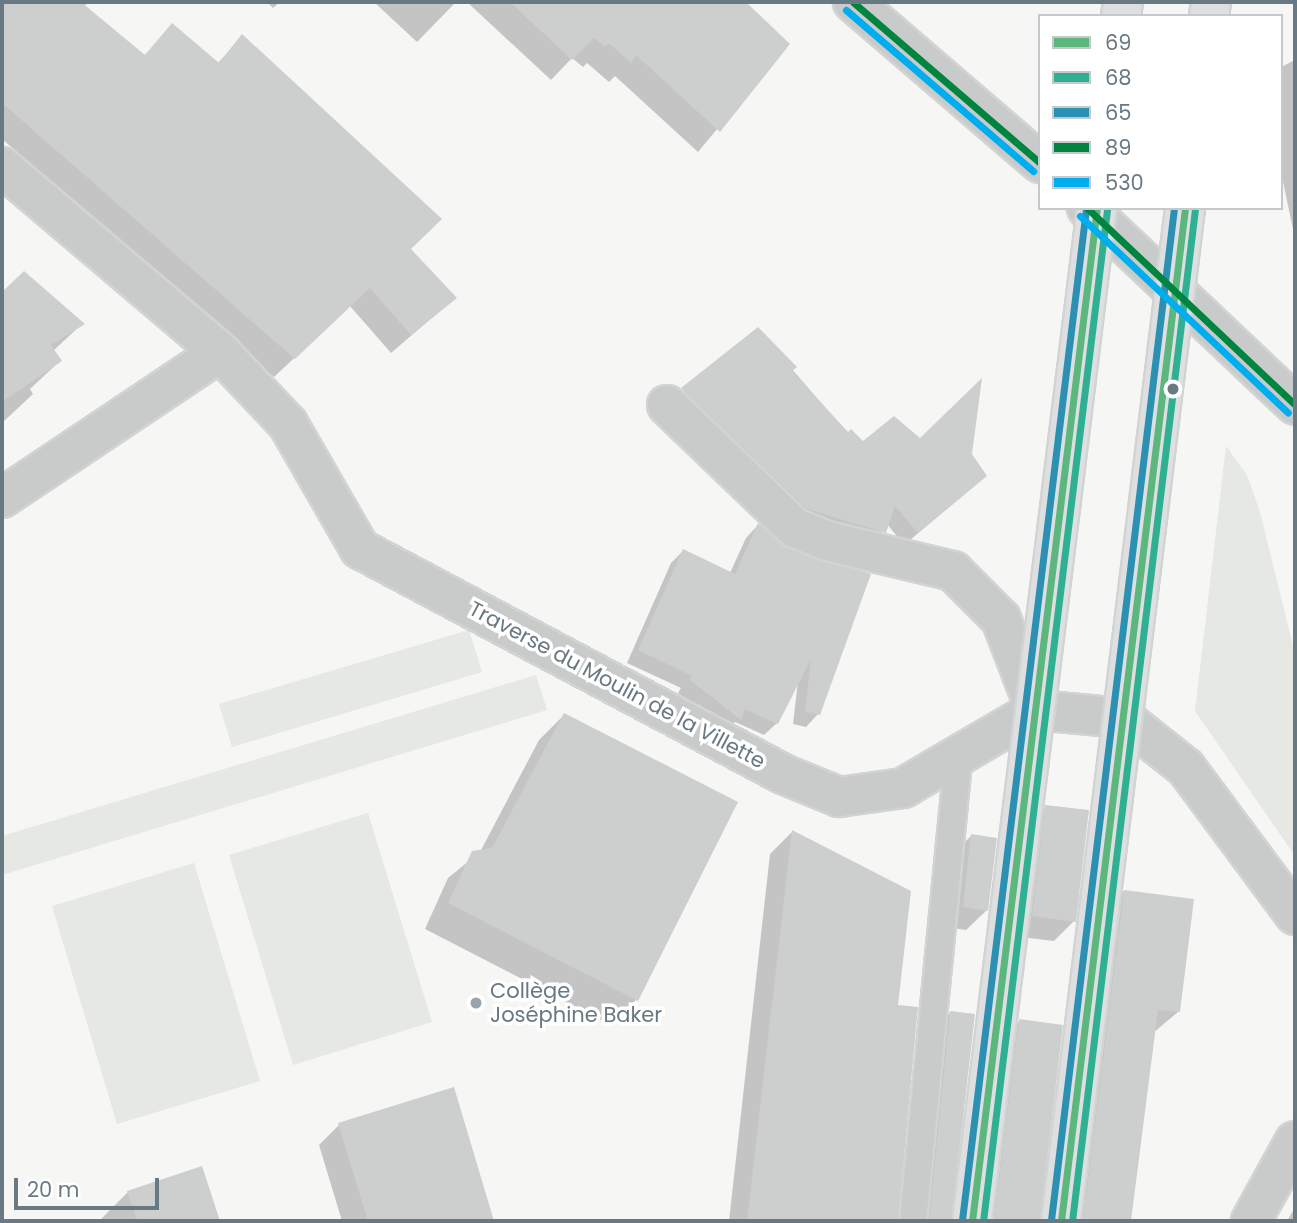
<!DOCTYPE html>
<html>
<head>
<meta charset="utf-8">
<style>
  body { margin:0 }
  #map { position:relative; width:1297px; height:1223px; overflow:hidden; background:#f6f6f5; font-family:Poppins,sans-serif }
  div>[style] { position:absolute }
  .green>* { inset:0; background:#e5e8e3 }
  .shadow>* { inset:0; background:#0003 }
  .building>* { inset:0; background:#cdcece }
  .roads { filter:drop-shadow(2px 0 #d2d3d3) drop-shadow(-2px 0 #d2d3d3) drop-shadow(0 2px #d2d3d3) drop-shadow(0 -2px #d2d3d3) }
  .lane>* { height:26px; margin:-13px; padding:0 13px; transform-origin:13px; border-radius:13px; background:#c9cbcb }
  .street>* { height:38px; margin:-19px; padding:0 19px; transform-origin:19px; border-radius:19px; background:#c9cbcb }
  .highway>* { height:38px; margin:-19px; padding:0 19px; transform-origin:19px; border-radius:19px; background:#dedfe0 }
  .bridges { filter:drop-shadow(2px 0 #d2d3d3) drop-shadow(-2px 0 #d2d3d3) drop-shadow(0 2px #d2d3d3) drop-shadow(0 -2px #d2d3d3) }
  .highway-bridge>* { height:38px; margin:-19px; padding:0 19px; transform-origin:19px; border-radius:19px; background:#dedfe0 }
  .bus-1>* { height:7px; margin:-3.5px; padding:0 3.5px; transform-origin:3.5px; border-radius:3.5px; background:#5bb77d }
  .bus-2>* { height:7px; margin:-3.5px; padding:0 3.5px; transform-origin:3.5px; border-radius:3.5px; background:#30b093 }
  .bus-3>* { height:7px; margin:-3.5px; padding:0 3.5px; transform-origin:3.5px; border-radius:3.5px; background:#2b90b1 }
  .bus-4>* { height:7px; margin:-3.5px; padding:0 3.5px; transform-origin:3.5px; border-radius:3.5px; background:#008540 }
  .bus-5>* { height:7px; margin:-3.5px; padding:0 3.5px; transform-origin:3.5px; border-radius:3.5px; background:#00adee }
  .dots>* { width:19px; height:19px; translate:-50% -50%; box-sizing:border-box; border:4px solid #fff; border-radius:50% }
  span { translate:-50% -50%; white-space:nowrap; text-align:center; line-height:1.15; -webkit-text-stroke:7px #fff; paint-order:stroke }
  .street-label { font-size:21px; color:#697983 }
  .poi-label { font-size:21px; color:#697983 }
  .left { translate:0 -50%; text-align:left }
  .frame { position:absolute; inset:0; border:4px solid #697983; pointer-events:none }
  .legend { position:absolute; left:1038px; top:14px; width:245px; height:196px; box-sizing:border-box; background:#fff; border:2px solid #c3c9cd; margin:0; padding:9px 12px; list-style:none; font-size:21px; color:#697983 }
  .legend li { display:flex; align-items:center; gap:14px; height:35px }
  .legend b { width:35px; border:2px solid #c3c9cd }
  .scale { position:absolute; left:14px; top:1178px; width:145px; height:32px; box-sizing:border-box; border:4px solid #697983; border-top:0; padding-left:9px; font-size:21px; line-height:24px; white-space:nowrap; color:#697983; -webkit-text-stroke:5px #fff; paint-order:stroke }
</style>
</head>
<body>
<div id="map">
  <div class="green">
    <div style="clip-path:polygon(1226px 446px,1247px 475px,1260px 512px,1295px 654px,1295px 856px,1195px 711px)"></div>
    <div style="clip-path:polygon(469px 630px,482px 672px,232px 747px,219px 704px)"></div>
    <div style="clip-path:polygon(536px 675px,547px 710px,2px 875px,2px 836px)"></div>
    <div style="clip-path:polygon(368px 813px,432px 1022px,293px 1065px,229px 855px)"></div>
    <div style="clip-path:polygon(194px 863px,260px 1081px,117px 1124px,52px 906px)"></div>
  </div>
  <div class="shadow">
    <div style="clip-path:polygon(2px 2px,88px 2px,84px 7px,144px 56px,172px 26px,217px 64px,242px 37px,409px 250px,455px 298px,391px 353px,350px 306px,274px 377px,2px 139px)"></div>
    <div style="clip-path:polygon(267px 2px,280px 2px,273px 8px)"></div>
    <div style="clip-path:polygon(374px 2px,456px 2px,417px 42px)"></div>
    <div style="clip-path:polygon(467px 2px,742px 2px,788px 44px,698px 152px,615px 76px,609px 82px,587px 63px,583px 67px,572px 58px,551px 80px)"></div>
    <div style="clip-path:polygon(1295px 60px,1295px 239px,1281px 172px,1281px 67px)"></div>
    <div style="clip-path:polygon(24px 273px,82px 324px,53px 351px,60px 361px,30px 389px,33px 394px,2px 423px,2px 294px)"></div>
    <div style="clip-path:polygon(758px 330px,848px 434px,863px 443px,920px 440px,972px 488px,904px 545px,887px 524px,871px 544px,794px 522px,670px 402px)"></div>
    <div style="clip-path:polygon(758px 525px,786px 550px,869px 575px,818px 714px,806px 727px,793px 724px,798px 681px,777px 723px,764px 735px,735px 722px,727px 731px,678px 693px,681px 688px,627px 663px,671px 563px,683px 551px,730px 573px,746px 538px)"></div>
    <div style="clip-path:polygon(564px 715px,730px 814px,636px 1000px,611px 1025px,425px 929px,448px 878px,480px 852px,539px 740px)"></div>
    <div style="clip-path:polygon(1046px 807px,1074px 921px,1054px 941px,1012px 936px,1026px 827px)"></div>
    <div style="clip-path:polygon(792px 832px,897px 1006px,896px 1221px,729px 1221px,770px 854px)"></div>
    <div style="clip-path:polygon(971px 836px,987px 910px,966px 930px,944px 927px,951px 856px)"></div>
    <div style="clip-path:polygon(1124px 891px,1178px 1012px,1153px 1033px,1130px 1221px,1062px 1221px,1102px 913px)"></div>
    <div style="clip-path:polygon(950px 1013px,974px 1016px,951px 1221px,910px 1221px,928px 1035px)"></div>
    <div style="clip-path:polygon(1020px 1021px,1038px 1221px,976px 1221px,998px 1043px)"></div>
    <div style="clip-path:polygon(453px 1089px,493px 1221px,342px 1221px,319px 1145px,339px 1125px)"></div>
    <div style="clip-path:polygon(201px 1168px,218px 1221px,99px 1221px,128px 1192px)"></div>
    <div style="clip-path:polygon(1295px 1207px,1295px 1221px,1287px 1221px)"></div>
  </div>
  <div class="building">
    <div style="clip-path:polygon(2px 2px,81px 2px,145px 55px,172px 23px,219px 63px,242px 34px,442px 219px,411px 249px,457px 298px,411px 335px,370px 288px,295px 359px,2px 103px)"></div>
    <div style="clip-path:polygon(510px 2px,746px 2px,790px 44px,720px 132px,636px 55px,631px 63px,609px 43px,605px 47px,594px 38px,572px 60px)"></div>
    <div style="clip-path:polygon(24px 271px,85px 324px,51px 345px,62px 361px,2px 402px,2px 292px)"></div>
    <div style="clip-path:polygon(758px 327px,797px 367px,792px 371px,848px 432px,851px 429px,863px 441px,894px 416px,920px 438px,982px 378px,972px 454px,987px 476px,918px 533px,895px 506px,886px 533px,807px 509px,681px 388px)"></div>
    <div style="clip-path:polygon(758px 523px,787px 548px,871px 574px,820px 715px,805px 712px,811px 659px,778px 724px,745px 709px,741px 720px,690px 680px,692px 676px,638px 650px,683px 549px,735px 574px)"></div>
    <div style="clip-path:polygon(564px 713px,738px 802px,638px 1001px,448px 903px,472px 851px,492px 848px)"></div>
    <div style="clip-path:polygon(1045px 805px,1089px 810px,1076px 922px,1032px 916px)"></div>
    <div style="clip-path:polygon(792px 830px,911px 891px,898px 1005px,918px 1007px,898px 1221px,747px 1221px)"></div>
    <div style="clip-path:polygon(971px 834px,997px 838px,988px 911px,963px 907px)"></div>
    <div style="clip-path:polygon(1124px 890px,1194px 899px,1180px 1012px,1158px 1010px,1131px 1221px,1083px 1221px)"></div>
    <div style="clip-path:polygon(950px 1011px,975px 1014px,951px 1221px,929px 1221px)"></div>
    <div style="clip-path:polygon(1019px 1019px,1063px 1025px,1040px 1221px,994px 1221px)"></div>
    <div style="clip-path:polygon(454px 1087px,494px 1221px,368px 1221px,338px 1123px)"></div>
    <div style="clip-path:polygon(202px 1166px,220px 1221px,137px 1221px,127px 1191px)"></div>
  </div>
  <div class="roads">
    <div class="lane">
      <div style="left:913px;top:1221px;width:468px;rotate:-84.4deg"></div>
    </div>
    <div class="street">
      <div style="left:853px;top:2px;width:247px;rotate:40.7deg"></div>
      <div style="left:2px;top:167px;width:286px;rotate:40.3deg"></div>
      <div style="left:220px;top:352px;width:99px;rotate:46.6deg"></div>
      <div style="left:288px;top:424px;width:144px;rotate:60.1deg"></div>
      <div style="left:360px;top:549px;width:479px;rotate:28deg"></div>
      <div style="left:783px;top:774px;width:61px;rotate:22.3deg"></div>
      <div style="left:839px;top:797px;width:65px;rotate:-8deg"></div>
      <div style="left:903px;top:788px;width:154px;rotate:-30.4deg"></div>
      <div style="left:1036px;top:710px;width:87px;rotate:5.3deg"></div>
      <div style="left:1123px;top:718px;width:80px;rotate:38.4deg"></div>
      <div style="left:1186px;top:768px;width:183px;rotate:53.4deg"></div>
      <div style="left:1087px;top:208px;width:286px;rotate:43.4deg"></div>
      <div style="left:667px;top:405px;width:178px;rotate:43.9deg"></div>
      <div style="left:795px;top:528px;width:35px;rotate:22deg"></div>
      <div style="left:827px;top:541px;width:130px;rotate:13.4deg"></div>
      <div style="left:953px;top:571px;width:68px;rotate:45deg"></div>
      <div style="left:1001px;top:619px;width:97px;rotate:69deg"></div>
      <div style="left:2px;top:498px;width:262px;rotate:-33.8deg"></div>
      <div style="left:1251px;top:1221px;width:91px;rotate:-61.2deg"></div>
    </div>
    <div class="highway">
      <div style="left:1121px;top:16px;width:14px;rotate:-82deg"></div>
      <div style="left:1209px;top:16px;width:14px;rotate:-82deg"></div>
    </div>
  </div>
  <div class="bridges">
    <div class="highway-bridge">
      <div style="left:972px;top:1221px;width:1021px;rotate:-82.97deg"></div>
      <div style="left:1061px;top:1221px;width:1021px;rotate:-83.02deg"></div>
    </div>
  </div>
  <div class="bus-1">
    <div style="left:972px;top:1221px;width:1021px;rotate:-82.97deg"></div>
    <div style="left:1061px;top:1221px;width:1021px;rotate:-83.02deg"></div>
  </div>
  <div class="bus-2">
    <div style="left:983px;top:1221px;width:1020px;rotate:-83.01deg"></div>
    <div style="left:1072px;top:1221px;width:1019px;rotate:-83.07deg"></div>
  </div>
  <div class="bus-3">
    <div style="left:962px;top:1220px;width:1020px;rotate:-83.01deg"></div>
    <div style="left:1051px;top:1220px;width:1019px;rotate:-83.07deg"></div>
  </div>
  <div class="bus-4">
    <div style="left:853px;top:2px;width:247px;rotate:40.7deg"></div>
    <div style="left:1087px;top:208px;width:286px;rotate:43.4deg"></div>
  </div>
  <div class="bus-5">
    <div style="left:846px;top:10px;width:247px;rotate:40.7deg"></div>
    <div style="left:1080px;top:216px;width:286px;rotate:43.4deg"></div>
  </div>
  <div class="dots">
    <div style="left:1173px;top:389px;background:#697983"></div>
    <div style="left:476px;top:1003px;background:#9aa5ab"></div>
  </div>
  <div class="street-label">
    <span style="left:617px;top:685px;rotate:28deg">Traverse du Moulin de la Villette</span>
  </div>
  <div class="poi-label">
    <span class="left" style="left:490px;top:1003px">Collège<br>Joséphine Baker</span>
  </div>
  <div class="frame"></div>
  <ul class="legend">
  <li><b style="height:9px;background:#5bb77d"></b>69</li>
  <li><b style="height:9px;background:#30b093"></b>68</li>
  <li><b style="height:9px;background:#2b90b1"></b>65</li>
  <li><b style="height:9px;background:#008540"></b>89</li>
  <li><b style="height:9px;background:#00adee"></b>530</li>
  </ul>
  <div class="scale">20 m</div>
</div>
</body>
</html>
